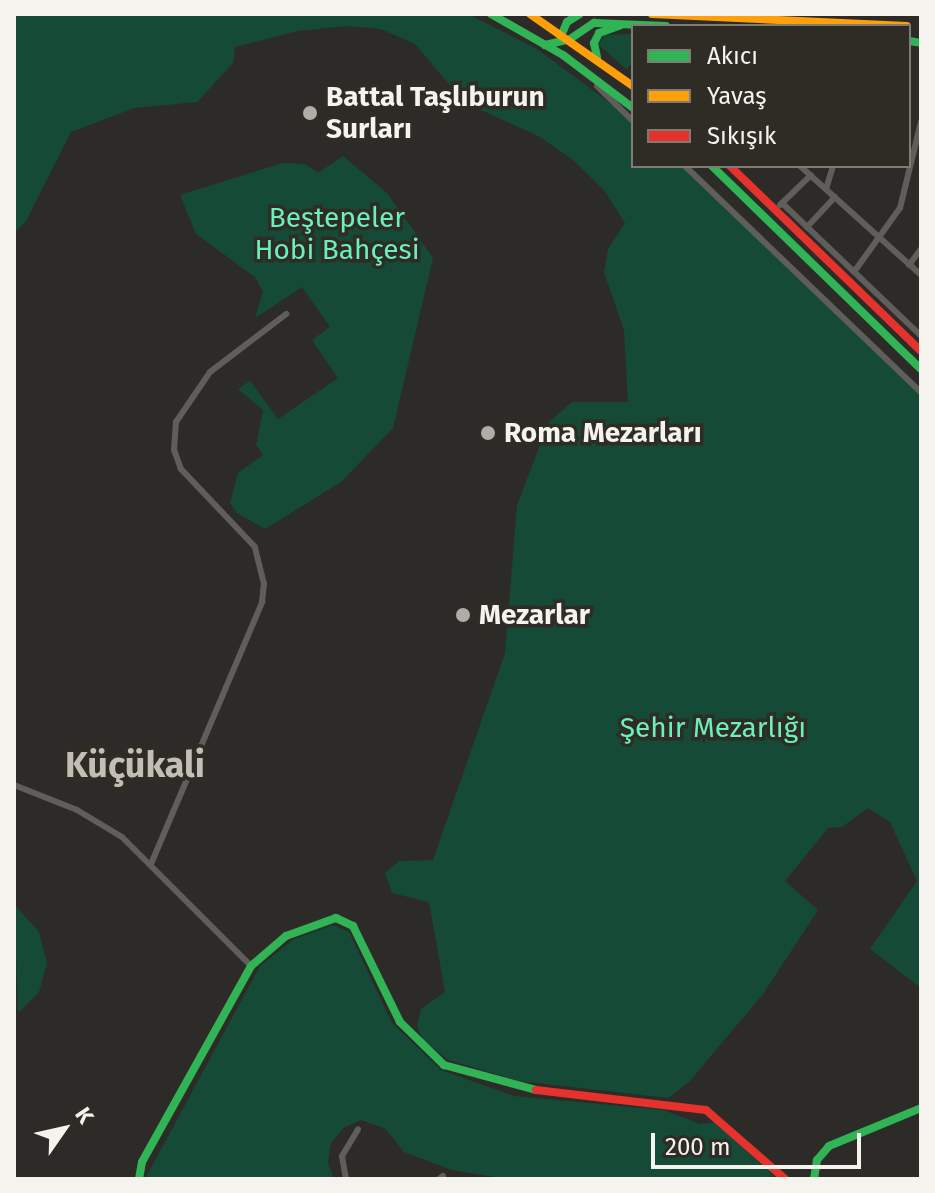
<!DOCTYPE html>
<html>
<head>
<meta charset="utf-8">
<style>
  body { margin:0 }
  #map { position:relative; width:935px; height:1193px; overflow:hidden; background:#2d2b27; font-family:"Fira Sans",sans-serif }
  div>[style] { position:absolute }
  .green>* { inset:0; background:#154a37 }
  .street>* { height:6px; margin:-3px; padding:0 3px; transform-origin:3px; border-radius:3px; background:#5f5e5b }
  .fast>* { height:8px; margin:-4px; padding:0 4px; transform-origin:4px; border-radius:4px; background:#30b455 }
  .slow>* { height:8px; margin:-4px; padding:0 4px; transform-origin:4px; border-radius:4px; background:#ff9f0a }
  .jam>* { height:8px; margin:-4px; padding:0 4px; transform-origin:4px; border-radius:4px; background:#e5322d }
  .dots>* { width:22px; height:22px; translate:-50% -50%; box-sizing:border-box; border:4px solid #2f2c25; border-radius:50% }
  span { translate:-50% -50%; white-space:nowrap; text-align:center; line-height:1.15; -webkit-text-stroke:7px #2f2c25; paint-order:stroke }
  .poi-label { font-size:28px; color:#f5f3ee; font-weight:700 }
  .left { translate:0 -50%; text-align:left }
  .park-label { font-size:28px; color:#69f1bc }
  .district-label { font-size:36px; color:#c3bfb6; font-weight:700 }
  .frame { position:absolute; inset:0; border:16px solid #f5f3ee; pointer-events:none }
  .legend { position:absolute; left:631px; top:24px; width:280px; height:144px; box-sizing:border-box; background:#2f2c25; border:2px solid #7e7c75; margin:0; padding:10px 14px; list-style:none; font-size:24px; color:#f5f3ee }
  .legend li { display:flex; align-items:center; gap:16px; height:40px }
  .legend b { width:40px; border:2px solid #7e7c75 }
  .north { position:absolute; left:24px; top:1089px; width:80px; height:80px; -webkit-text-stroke:6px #2f2c25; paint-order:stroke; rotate:56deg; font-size:22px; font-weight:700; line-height:32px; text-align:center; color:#f5f3ee }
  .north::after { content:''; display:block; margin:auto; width:28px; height:36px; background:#f5f3ee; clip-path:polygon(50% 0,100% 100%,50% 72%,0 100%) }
  .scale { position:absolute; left:651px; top:1133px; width:210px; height:36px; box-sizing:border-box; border:4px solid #f5f3ee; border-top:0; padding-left:10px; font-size:24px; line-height:28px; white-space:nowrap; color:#f5f3ee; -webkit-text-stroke:6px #2f2c25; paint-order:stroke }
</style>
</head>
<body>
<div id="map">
  <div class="green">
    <div style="clip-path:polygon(14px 14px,468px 14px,537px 49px,621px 111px,633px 121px,633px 166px,683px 166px,921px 395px,921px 988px,870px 949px,917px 881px,890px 822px,868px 808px,842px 827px,828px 828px,785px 881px,818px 910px,763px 994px,689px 1082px,668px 1098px,519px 1081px,448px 1060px,423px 1040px,417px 1027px,421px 1009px,445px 992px,429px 902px,392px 893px,385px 873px,399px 861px,433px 860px,505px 653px,517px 505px,549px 422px,572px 402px,628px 402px,624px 330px,604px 272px,608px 249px,625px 223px,604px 190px,573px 160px,540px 137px,464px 102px,415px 44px,381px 29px,346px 26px,298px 31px,235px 47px,233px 63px,197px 102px,134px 108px,71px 132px,26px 221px,14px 233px)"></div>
    <div style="clip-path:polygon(633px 34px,633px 63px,626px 69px,599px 45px,604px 35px)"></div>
    <div style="clip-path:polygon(343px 156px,387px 193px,433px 258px,393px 428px,341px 482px,265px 529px,237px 513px,230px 503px,238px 473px,263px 455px,256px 445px,263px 410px,238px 389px,250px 381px,278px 419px,338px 378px,312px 340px,330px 327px,302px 287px,255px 318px,263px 292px,255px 277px,196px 234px,180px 195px,282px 163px,305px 164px,318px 173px)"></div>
    <div style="clip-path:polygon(14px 904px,39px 932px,47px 963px,39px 992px,18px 1013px)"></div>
    <div style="clip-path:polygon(333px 925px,349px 932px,392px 1023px,441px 1070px,514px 1096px,664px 1110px,700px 1124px,715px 1122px,777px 1179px,507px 1179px,452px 1170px,404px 1152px,386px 1129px,361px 1120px,343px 1128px,331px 1143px,328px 1163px,334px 1179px,145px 1179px,260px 966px,294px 939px)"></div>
  </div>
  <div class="street">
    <div style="left:597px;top:86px;width:50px;rotate:44.2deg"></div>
    <div style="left:685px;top:166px;width:327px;rotate:43.8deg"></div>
    <div style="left:800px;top:166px;width:163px;rotate:42deg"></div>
    <div style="left:826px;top:189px;width:24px;rotate:-73deg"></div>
    <div style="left:782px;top:203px;width:192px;rotate:43.7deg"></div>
    <div style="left:780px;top:205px;width:43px;rotate:-44.1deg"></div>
    <div style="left:807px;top:227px;width:41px;rotate:-47deg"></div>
    <div style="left:909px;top:265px;width:20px;rotate:-53deg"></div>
    <div style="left:854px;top:272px;width:79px;rotate:-54.3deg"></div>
    <div style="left:900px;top:208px;width:89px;rotate:-76.3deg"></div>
    <div style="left:14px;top:785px;width:68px;rotate:21.6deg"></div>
    <div style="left:77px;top:810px;width:52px;rotate:31deg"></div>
    <div style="left:122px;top:837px;width:182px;rotate:45deg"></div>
    <div style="left:151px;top:864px;width:285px;rotate:-67deg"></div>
    <div style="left:262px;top:602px;width:18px;rotate:-84deg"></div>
    <div style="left:264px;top:584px;width:38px;rotate:-104deg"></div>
    <div style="left:255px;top:547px;width:108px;rotate:-133.5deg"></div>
    <div style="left:181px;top:469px;width:20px;rotate:-110deg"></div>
    <div style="left:174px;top:450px;width:28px;rotate:-86deg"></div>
    <div style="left:176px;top:422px;width:60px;rotate:-55.8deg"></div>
    <div style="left:210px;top:372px;width:96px;rotate:-37.3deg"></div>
    <div style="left:346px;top:1179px;width:23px;rotate:-100deg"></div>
    <div style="left:342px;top:1156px;width:31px;rotate:-59deg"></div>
    <div style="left:439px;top:1179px;width:5px;rotate:-37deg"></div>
  </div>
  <div class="fast">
    <div style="left:491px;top:14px;width:83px;rotate:29.7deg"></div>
    <div style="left:563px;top:55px;width:88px;rotate:37.1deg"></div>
    <div style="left:561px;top:36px;width:15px;rotate:-67deg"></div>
    <div style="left:567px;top:22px;width:15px;rotate:-32deg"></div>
    <div style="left:909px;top:41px;width:12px;rotate:9deg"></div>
    <div style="left:545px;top:45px;width:26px;rotate:-13deg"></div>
    <div style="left:570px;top:39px;width:29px;rotate:-34deg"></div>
    <div style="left:594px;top:23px;width:72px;rotate:2.4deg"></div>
    <div style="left:597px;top:57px;width:14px;rotate:-102deg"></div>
    <div style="left:594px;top:43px;width:11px;rotate:-63deg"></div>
    <div style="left:599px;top:33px;width:23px;rotate:-20deg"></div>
    <div style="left:712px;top:166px;width:291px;rotate:44.2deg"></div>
    <div style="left:139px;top:1179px;width:17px;rotate:-80deg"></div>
    <div style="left:142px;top:1162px;width:224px;rotate:-60.9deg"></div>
    <div style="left:251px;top:966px;width:46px;rotate:-40.6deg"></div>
    <div style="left:286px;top:936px;width:53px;rotate:-19.8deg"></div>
    <div style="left:336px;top:918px;width:19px;rotate:25deg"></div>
    <div style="left:353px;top:926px;width:107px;rotate:63.9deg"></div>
    <div style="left:400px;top:1022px;width:62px;rotate:44.3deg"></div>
    <div style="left:444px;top:1065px;width:95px;rotate:15.2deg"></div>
    <div style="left:814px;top:1179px;width:19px;rotate:-81deg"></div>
    <div style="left:817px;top:1160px;width:18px;rotate:-49deg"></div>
    <div style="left:829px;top:1146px;width:100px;rotate:-22.4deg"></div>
  </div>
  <div class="slow">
    <div style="left:530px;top:14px;width:126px;rotate:35deg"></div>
    <div style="left:652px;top:14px;width:255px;rotate:2.7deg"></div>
  </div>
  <div class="jam">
    <div style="left:730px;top:166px;width:266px;rotate:44.1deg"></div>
    <div style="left:536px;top:1090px;width:171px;rotate:6.7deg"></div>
    <div style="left:706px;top:1110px;width:105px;rotate:41.1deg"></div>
  </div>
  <div class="dots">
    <div style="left:310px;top:113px;background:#afada8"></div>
    <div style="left:488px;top:433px;background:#afada8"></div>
    <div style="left:463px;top:615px;background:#afada8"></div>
  </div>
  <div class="poi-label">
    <span class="left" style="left:326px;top:113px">Battal Taşlıburun<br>Surları</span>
    <span class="left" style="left:504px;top:433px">Roma Mezarları</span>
    <span class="left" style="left:479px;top:615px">Mezarlar</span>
  </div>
  <div class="park-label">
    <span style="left:337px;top:234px">Beştepeler<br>Hobi Bahçesi</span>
    <span style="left:713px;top:728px">Şehir Mezarlığı</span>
  </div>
  <div class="district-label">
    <span style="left:135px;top:766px">Küçükali</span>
  </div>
  <div class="frame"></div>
  <ul class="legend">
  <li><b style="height:10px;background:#30b455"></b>Akıcı</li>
  <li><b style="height:10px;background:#ff9f0a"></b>Yavaş</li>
  <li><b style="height:10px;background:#e5322d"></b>Sıkışık</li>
  </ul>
  <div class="north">K</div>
  <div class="scale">200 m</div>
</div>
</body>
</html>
